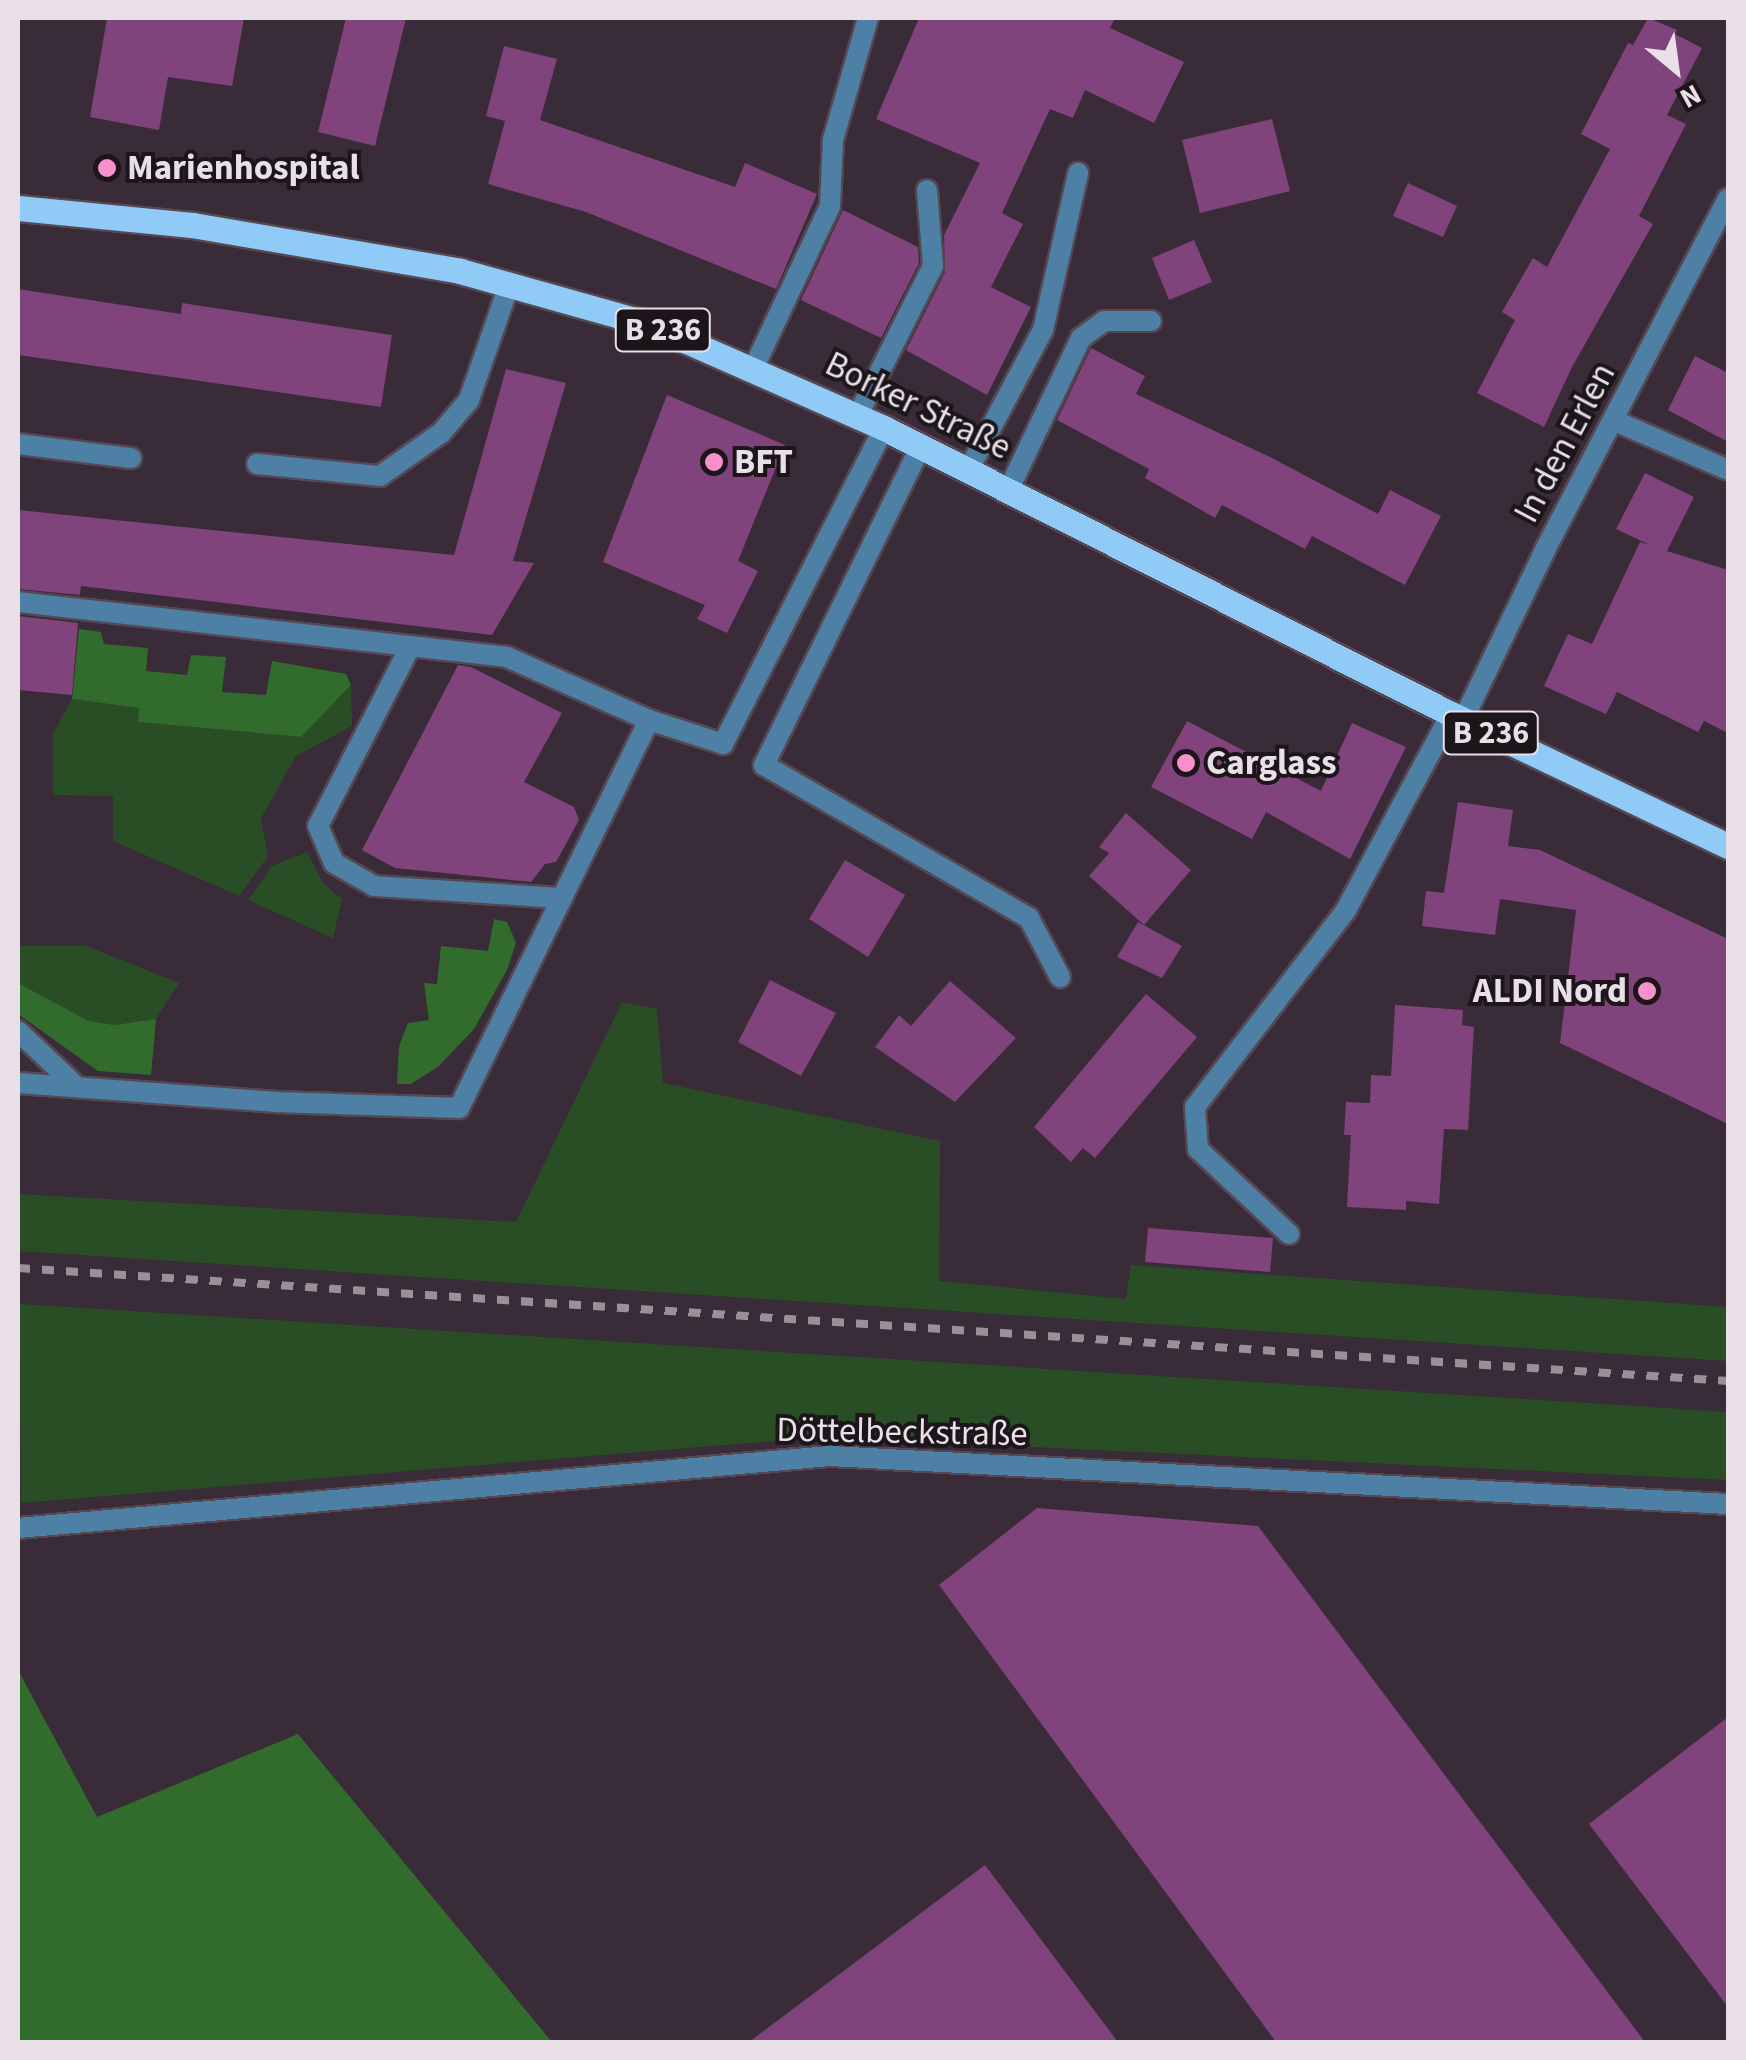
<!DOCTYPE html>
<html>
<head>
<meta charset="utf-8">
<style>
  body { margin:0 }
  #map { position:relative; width:1746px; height:2060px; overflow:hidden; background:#392b37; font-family:"Source Sans 3",sans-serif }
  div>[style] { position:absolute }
  .green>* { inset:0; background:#294e25 }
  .forest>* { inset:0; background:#316c2c }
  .building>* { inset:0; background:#80437c }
  .roads { filter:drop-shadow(2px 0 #554853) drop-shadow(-2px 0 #554853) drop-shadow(0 2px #554853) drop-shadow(0 -2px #554853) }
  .lane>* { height:20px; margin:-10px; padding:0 10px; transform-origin:10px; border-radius:10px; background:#4e80a5 }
  .street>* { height:20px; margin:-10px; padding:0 10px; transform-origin:10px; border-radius:10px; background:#4e80a5 }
  .primary>* { height:25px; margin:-12.5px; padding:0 12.5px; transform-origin:12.5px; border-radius:12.5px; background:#90cbf8 }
  .rail>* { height:8px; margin-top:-4px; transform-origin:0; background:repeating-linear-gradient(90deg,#9b8f99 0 12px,transparent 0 24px) }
  .dots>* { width:28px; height:28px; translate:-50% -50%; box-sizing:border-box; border:5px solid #1c161b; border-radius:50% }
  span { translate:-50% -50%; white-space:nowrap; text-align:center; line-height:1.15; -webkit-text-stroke:8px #1c161b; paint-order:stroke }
  .shield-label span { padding:2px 8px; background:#1c161b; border:2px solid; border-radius:8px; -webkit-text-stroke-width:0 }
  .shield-label { font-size:32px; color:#e8dfe7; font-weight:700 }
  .poi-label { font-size:35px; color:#e8dfe7; font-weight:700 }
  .left { translate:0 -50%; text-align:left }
  .right { translate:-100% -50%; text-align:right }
  .street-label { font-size:35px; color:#e8dfe7 }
  .frame { position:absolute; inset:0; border:20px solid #e8dfe7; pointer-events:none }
  .north { position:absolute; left:1626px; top:20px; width:100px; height:100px; -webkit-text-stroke:8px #1c161b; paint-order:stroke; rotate:151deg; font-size:28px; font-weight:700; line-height:40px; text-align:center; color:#e8dfe7 }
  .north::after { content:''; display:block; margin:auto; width:35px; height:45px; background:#e8dfe7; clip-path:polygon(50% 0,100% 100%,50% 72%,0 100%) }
</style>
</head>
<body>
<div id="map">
  <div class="green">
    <div style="clip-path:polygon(351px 685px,352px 726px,296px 756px,261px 818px,268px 856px,239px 896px,113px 841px,113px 796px,53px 795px,53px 734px,72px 699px,140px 708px,138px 722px,300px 737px)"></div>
    <div style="clip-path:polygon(307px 852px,323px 883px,342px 899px,333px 938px,248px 900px,272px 866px)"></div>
    <div style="clip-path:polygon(18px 946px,86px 946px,179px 983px,156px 1019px,114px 1025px,89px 1021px,18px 983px)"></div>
    <div style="clip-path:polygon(622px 1002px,657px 1009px,663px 1083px,940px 1141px,939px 1281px,1126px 1299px,1131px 1265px,1728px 1307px,1728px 1361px,18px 1251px,18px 1194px,516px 1222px)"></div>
    <div style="clip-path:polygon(20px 1304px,1728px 1412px,1728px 1480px,822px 1437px,21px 1503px)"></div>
  </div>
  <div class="forest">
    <div style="clip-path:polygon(79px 629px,101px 632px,104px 644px,148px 648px,146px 671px,187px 675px,191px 655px,226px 657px,222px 692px,266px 695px,272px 661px,346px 674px,351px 685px,301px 737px,138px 722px,139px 708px,72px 699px)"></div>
    <div style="clip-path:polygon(494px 919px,507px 922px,516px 943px,507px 970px,474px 1029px,439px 1066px,411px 1084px,397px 1084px,399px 1046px,408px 1023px,429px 1020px,424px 983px,437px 984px,441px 946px,488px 951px)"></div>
    <div style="clip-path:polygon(18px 983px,89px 1021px,114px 1025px,156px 1019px,151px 1075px,98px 1071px,18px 1014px)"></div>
    <div style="clip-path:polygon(18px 1670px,97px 1817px,298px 1734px,552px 2042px,18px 2042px)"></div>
  </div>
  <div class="building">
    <div style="clip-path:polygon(107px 18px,244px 18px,232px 86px,168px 77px,159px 130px,90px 117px)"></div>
    <div style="clip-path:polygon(346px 18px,406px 18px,375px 146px,318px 132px)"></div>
    <div style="clip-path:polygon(919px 18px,1115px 18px,1110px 28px,1184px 62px,1154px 123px,1085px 90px,1073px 118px,1050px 109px,1002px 213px,1023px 224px,991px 287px,1031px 307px,987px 395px,906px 350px,945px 272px,944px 235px,980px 163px,876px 119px)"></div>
    <div style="clip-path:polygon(1648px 18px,1677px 30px,1675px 34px,1702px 48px,1667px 115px,1686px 124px,1639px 216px,1653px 224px,1572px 367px,1544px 427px,1477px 393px,1515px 320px,1502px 312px,1533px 258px,1547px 267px,1610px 149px,1581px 134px,1628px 43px,1633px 45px)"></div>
    <div style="clip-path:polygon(504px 46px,557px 59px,540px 120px,735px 187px,745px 163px,817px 194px,776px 289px,586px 212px,488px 184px,505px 121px,486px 116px)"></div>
    <div style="clip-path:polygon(1272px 119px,1290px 191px,1200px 213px,1182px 140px)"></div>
    <div style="clip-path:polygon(1408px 183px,1457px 206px,1443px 237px,1393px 216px)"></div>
    <div style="clip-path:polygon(843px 210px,918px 247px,919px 263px,881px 338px,801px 300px)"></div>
    <div style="clip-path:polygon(1194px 240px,1212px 282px,1169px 300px,1152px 258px)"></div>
    <div style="clip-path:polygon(18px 289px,181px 314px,182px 303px,392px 335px,381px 407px,18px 355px)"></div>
    <div style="clip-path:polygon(1091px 348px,1145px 376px,1136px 394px,1272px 458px,1378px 514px,1390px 490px,1441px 516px,1405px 585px,1312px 536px,1305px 549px,1222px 505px,1215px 518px,1145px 478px,1149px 469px,1057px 420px)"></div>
    <div style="clip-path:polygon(1695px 356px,1728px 373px,1728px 442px,1668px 410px)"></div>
    <div style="clip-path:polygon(506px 369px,566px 383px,513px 561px,534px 563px,492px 635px,81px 586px,80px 595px,18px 589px,18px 510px,454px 555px)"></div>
    <div style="clip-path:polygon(667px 395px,785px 445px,738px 561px,758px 571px,727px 633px,697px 619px,705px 605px,603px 562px)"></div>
    <div style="clip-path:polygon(1645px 473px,1694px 497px,1667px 551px,1728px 570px,1728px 733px,1704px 721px,1698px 732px,1617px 692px,1606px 714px,1544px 686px,1568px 634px,1592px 644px,1640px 542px,1650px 545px,1616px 529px)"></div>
    <div style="clip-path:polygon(18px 616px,78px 623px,72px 695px,18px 690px)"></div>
    <div style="clip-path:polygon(458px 665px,471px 667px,562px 713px,524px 782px,574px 807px,579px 820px,556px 862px,545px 864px,531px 882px,395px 868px,362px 850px)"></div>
    <div style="clip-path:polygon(1187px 721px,1321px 791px,1352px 723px,1406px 747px,1350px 859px,1266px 812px,1252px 839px,1151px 787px)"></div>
    <div style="clip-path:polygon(1458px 802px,1513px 810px,1508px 846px,1540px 850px,1728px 939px,1728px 1124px,1560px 1043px,1576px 910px,1500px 899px,1495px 935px,1422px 926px,1426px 891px,1444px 893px)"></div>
    <div style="clip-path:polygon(1126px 813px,1191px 870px,1144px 925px,1089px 876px,1109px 853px,1099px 847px)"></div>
    <div style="clip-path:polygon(845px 860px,905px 895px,868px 957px,809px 919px)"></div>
    <div style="clip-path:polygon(1138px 922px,1182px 946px,1162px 978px,1117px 957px)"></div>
    <div style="clip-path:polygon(770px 980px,836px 1013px,801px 1076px,738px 1042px)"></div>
    <div style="clip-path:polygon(950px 981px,1016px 1038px,955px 1102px,875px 1047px,899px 1015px,911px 1026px)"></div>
    <div style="clip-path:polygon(1146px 994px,1197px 1037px,1095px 1158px,1083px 1148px,1071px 1162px,1034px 1127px)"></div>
    <div style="clip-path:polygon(1395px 1005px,1463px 1010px,1462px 1025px,1474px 1027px,1468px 1130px,1444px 1129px,1439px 1204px,1406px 1201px,1406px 1210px,1347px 1207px,1351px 1135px,1344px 1135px,1346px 1102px,1370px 1103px,1371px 1075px,1391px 1076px)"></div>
    <div style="clip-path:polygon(1148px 1228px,1273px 1238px,1270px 1272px,1145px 1262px)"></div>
    <div style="clip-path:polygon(1037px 1508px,1258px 1526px,1645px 2042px,1276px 2042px,939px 1585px)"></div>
    <div style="clip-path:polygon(1728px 1717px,1728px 2007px,1589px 1824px)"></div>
    <div style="clip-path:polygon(985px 1865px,1118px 2042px,749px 2042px)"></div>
  </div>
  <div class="roads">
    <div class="lane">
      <div style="left:754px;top:367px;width:178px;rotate:-64.7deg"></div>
      <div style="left:830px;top:206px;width:66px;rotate:-87.4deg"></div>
      <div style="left:833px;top:140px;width:127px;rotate:-74deg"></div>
      <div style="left:858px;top:415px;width:167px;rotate:-63.3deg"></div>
      <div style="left:933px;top:266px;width:76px;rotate:-94.5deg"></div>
      <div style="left:1615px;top:421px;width:123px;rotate:23.4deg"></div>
      <div style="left:18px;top:444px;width:114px;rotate:7.1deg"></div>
      <div style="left:921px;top:446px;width:356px;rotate:116.2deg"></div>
      <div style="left:764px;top:765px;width:306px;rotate:30deg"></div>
      <div style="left:1029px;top:918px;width:67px;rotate:62.3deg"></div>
      <div style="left:257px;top:464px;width:124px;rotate:5.6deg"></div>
      <div style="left:380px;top:476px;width:75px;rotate:-35.2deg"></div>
      <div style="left:441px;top:433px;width:43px;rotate:-49.7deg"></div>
      <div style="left:469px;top:400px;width:122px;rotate:-70.8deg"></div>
      <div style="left:969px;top:469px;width:157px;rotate:-62deg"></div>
      <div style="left:1043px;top:330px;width:161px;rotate:-77.4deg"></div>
      <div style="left:1009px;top:489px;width:167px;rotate:-64.5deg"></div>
      <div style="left:1081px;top:338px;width:29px;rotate:-36deg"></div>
      <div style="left:1104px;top:321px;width:47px"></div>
      <div style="left:18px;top:602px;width:492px;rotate:6.4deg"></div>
      <div style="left:507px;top:657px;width:155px;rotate:23.9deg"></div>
      <div style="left:649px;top:720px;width:78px;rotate:18deg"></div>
      <div style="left:723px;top:744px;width:355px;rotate:-63deg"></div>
      <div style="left:410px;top:647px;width:201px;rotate:117.2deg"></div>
      <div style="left:318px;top:826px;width:40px;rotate:66.6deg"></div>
      <div style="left:334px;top:863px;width:46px;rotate:29.9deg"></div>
      <div style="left:374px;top:886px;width:188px;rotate:3.7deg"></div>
      <div style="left:18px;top:1031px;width:81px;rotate:43.5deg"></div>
      <div style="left:18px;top:1083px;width:260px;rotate:4.2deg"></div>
      <div style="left:277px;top:1102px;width:182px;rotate:1.9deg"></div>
      <div style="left:459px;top:1108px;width:432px;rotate:-63.9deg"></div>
      <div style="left:1289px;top:1234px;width:125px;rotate:-137deg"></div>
      <div style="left:1198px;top:1149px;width:42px;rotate:-94.1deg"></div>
      <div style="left:1195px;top:1107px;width:248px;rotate:-52.5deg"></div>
      <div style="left:1346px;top:910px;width:222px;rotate:-61.8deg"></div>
      <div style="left:18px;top:1528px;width:815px;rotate:-5.07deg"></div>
      <div style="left:830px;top:1456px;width:899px;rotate:3.06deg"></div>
    </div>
    <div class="street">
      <div style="left:1463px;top:720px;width:189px;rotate:-64.2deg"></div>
      <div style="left:1545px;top:550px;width:396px;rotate:-62.5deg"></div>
    </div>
    <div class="primary">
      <div style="left:18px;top:208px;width:175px;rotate:5.6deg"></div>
      <div style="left:192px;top:225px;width:272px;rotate:9.7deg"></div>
      <div style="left:460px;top:271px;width:195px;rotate:15.7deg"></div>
      <div style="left:648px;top:324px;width:258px;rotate:23.8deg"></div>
      <div style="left:884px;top:428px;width:635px;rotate:26.77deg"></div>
      <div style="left:1451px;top:714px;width:307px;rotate:25.5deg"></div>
    </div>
  </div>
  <div class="rail">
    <div style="left:18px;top:1268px;width:1714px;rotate:3.78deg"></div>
  </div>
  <div class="dots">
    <div style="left:107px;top:168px;background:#f790cd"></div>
    <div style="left:714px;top:462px;background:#f790cd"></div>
    <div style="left:1186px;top:763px;background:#f790cd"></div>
    <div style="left:1647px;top:991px;background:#f790cd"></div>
  </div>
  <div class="shield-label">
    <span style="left:663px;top:330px">B 236</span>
    <span style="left:1491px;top:733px">B 236</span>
  </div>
  <div class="poi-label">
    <span class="left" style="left:127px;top:168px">Marienhospital</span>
    <span class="left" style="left:734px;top:462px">BFT</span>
    <span class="left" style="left:1206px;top:763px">Carglass</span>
    <span class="right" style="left:1627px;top:991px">ALDI Nord</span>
  </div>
  <div class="street-label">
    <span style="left:918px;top:406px;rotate:26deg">Borker Straße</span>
    <span style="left:1565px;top:443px;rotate:-62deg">In den Erlen</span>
    <span style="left:902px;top:1432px;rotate:1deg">Döttelbeckstraße</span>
  </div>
  <div class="frame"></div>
  <div class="north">N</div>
</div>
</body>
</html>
